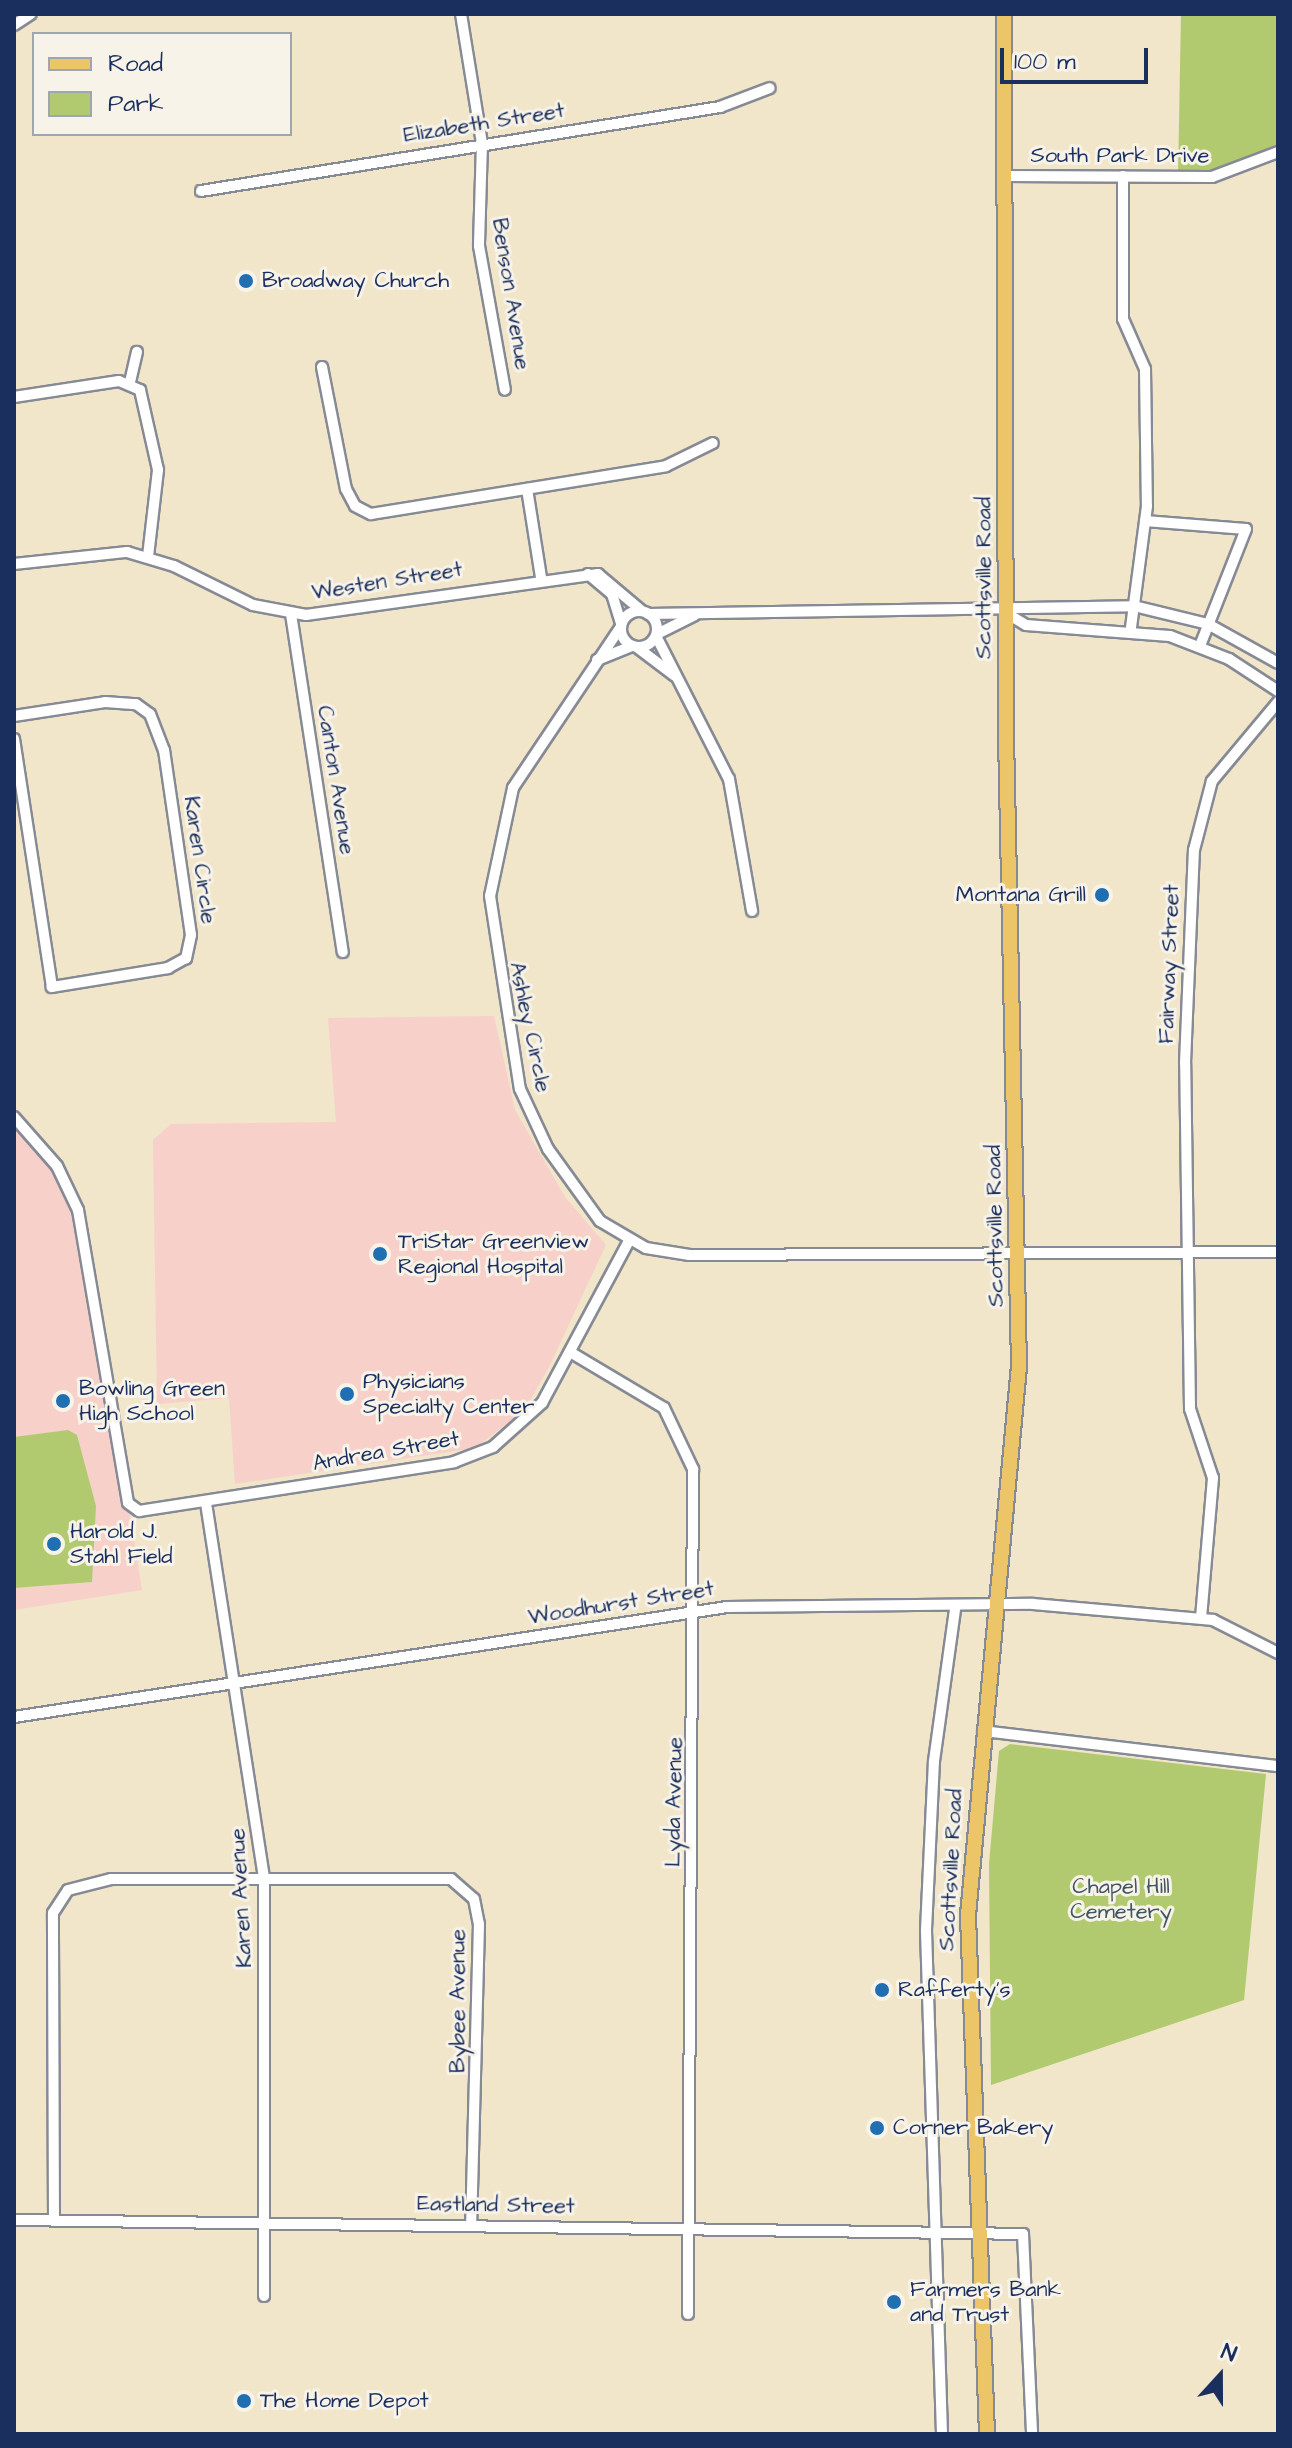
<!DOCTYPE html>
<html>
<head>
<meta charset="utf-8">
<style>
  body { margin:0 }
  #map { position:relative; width:1292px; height:2448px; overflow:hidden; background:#f1e5ca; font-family:"Architects Daughter",sans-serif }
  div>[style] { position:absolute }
  .built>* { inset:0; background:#f7d0ca }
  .green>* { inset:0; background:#b2ca6f }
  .roads { filter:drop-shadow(2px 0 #868a94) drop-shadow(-2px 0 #868a94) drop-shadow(0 2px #868a94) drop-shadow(0 -2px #868a94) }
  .minor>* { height:10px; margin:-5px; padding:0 5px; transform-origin:5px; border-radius:5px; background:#fff }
  .minor>.ring { margin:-5px; padding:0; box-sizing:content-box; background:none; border:10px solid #fff; border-radius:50% }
  .major>* { height:14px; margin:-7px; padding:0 7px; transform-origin:7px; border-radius:7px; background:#edc569 }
  .dots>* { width:22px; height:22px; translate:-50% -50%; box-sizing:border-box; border:4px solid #f7f3e8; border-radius:50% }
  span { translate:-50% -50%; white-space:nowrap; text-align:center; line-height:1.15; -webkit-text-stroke:6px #f7f3e8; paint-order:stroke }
  .street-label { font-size:22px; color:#1b2f5e }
  .poi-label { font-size:22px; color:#1b2f5e }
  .left { translate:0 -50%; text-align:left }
  .right { translate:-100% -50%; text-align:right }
  .park-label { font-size:22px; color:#415662 }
  .frame { position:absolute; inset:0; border:16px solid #1b2f5e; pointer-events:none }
  .legend { position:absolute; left:32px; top:32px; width:260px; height:104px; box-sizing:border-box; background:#f7f3e8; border:2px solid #9fa5b1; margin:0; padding:10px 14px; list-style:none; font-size:24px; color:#1b2f5e }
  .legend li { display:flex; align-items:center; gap:16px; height:40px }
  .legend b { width:40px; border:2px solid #9fa5b1 }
  .north { position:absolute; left:1180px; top:2336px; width:80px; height:80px; -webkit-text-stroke:6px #f7f3e8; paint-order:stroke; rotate:21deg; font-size:22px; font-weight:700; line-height:32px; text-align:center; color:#1b2f5e }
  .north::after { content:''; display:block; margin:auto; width:28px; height:36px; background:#1b2f5e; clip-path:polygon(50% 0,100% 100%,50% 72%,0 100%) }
  .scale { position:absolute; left:1000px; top:48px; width:148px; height:36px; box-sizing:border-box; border:4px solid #1b2f5e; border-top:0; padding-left:10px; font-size:24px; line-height:28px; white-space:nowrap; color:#1b2f5e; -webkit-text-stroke:6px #f7f3e8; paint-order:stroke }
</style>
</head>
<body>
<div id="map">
  <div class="built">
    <div style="clip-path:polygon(494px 1016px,515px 1110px,565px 1197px,606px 1245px,549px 1367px,524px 1411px,475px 1448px,235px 1484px,229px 1398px,157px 1404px,153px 1140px,171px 1124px,336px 1122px,328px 1018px)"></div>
    <div style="clip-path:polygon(14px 1117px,65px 1179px,95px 1299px,142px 1590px,14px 1610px)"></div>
  </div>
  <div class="green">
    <div style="clip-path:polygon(1181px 14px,1278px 14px,1278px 148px,1227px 175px,1178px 177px)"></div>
    <div style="clip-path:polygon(68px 1430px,77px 1435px,96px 1506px,92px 1582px,14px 1588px,14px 1437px)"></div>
    <div style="clip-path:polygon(1010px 1744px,1266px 1774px,1244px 2000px,991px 2085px,989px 1864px,999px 1751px)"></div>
  </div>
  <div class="roads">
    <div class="minor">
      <div style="left:461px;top:14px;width:131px;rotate:80.8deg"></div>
      <div style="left:482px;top:143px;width:103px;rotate:91.7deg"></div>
      <div style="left:479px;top:246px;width:146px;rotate:79.8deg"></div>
      <div style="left:14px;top:25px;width:20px;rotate:-33deg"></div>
      <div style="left:1005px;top:176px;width:207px;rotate:0.3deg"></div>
      <div style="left:1212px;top:177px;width:71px;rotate:-20.7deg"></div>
      <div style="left:1123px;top:176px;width:143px;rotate:90deg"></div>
      <div style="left:1123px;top:319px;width:55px;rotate:66.3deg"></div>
      <div style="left:1145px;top:369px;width:137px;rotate:89.2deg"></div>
      <div style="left:1147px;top:506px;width:123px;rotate:97.5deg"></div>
      <div style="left:201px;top:191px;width:526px;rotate:-9.19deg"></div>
      <div style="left:720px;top:107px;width:53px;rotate:-20.8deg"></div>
      <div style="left:322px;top:367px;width:124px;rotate:78.9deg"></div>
      <div style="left:346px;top:489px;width:19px;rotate:62deg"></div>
      <div style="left:355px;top:506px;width:18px;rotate:27deg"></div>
      <div style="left:371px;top:514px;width:299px;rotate:-9.2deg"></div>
      <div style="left:666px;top:466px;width:52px;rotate:-26.1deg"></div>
      <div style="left:130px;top:382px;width:31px;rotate:-77deg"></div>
      <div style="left:14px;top:397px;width:106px;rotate:-8.7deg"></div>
      <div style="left:119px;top:381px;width:23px;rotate:23deg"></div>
      <div style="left:140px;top:390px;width:82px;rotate:77.3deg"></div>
      <div style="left:158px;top:470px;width:87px;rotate:96.6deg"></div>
      <div style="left:527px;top:489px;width:89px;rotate:81deg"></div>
      <div style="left:1145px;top:521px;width:101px;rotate:4.5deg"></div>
      <div style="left:1246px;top:529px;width:126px;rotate:111.5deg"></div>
      <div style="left:14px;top:564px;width:114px;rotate:-6.1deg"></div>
      <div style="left:127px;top:552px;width:49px;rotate:16.6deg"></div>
      <div style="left:174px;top:566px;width:88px;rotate:26.3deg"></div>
      <div style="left:253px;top:605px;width:54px;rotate:10.7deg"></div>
      <div style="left:306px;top:615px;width:295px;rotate:-8deg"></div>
      <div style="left:598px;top:574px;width:57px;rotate:40.1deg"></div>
      <div style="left:588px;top:574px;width:31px;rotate:40deg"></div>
      <div style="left:612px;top:594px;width:31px;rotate:73deg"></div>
      <div class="ring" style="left:621px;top:611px;width:26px;height:26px"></div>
      <div style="left:1006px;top:613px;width:23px;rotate:31deg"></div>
      <div style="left:1026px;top:625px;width:144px;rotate:4.4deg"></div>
      <div style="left:1170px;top:636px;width:63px;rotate:21.3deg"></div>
      <div style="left:1229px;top:659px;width:59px;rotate:33.1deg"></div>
      <div style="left:291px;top:614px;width:342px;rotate:81.3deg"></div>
      <div style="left:648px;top:614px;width:486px;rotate:-0.9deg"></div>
      <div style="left:1134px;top:606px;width:76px;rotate:13.7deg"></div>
      <div style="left:1208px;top:624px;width:80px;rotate:29.1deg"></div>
      <div style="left:620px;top:628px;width:192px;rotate:123.8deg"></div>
      <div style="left:513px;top:788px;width:110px;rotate:102deg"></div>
      <div style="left:490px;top:896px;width:195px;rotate:81.2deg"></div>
      <div style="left:520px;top:1089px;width:66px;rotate:65deg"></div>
      <div style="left:548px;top:1149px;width:89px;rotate:54.2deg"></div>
      <div style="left:600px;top:1221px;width:53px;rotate:30.4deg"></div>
      <div style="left:646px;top:1248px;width:44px;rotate:9.2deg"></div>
      <div style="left:689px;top:1255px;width:589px;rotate:-0.29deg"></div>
      <div style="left:657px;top:634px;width:42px;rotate:-26.6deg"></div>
      <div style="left:656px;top:636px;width:161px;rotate:63deg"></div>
      <div style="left:729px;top:779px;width:134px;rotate:80.1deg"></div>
      <div style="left:638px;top:648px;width:46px;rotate:37.1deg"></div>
      <div style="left:597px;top:660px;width:38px;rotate:-22deg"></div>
      <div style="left:14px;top:716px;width:92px;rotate:-8.7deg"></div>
      <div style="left:105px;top:702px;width:31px;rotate:4deg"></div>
      <div style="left:136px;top:704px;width:17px;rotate:36deg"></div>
      <div style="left:150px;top:714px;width:39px;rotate:69deg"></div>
      <div style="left:164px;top:750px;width:187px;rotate:81.7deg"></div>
      <div style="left:191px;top:935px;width:24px;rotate:102deg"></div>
      <div style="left:186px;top:958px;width:21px;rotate:151deg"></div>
      <div style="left:168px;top:968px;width:118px;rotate:170.7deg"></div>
      <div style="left:52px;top:987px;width:251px;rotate:-98.7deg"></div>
      <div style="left:14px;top:1117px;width:65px;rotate:48.7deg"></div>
      <div style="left:57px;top:1166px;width:49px;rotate:64.5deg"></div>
      <div style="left:78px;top:1210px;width:297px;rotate:80.3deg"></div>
      <div style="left:128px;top:1503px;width:14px;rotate:36deg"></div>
      <div style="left:139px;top:1511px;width:319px;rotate:-8.8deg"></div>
      <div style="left:454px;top:1462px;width:42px;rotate:-21deg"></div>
      <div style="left:493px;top:1447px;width:66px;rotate:-41.9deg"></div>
      <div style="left:542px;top:1403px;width:184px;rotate:-61.8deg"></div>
      <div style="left:570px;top:1352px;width:109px;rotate:30.8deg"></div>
      <div style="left:664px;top:1408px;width:68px;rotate:64.6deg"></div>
      <div style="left:693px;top:1469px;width:845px;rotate:90.34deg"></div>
      <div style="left:206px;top:1503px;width:380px;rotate:81.2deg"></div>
      <div style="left:264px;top:1879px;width:417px;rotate:90deg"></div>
      <div style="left:1201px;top:1618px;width:141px;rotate:-85.1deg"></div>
      <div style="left:1213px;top:1478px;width:73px;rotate:-108.4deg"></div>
      <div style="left:1190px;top:1409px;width:346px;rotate:-90.8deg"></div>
      <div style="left:1185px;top:1063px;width:213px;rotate:-87.6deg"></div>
      <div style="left:1194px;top:850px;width:71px;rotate:-75.4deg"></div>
      <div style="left:1212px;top:781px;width:103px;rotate:-50.1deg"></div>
      <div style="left:14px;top:1717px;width:721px;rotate:-8.77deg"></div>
      <div style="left:727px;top:1607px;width:306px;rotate:-0.6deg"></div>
      <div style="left:1033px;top:1604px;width:181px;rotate:5.1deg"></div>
      <div style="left:1213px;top:1620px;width:73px;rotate:26.9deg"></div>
      <div style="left:983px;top:1731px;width:297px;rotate:6.8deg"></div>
      <div style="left:14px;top:2220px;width:1009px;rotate:0.79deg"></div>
      <div style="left:1023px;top:2234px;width:200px;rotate:87.4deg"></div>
      <div style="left:54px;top:2221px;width:308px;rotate:-90.2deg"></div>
      <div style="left:53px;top:1913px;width:27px;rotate:-57deg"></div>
      <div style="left:68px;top:1890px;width:44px;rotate:-14.3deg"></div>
      <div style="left:111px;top:1879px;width:340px"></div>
      <div style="left:451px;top:1879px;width:30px;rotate:41deg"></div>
      <div style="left:474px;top:1899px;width:25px;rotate:79deg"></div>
      <div style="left:479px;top:1924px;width:301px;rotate:91.5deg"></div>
      <div style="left:942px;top:2434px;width:504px;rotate:-91.82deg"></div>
      <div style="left:926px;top:1930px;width:169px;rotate:-87.3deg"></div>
      <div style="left:934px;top:1761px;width:153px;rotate:-82.1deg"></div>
    </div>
    <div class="major">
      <div style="left:987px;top:2434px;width:519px;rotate:-92.1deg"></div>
      <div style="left:968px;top:1915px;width:551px;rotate:-84.69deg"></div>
      <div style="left:1019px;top:1366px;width:631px;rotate:-91.18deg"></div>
      <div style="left:1006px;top:735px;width:721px;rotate:-90.16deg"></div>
    </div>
  </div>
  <div class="dots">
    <div style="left:246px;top:281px;background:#1f6fb2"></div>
    <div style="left:1102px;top:895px;background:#1f6fb2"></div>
    <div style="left:380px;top:1254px;background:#1f6fb2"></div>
    <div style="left:347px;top:1394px;background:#1f6fb2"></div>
    <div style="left:63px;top:1401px;background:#1f6fb2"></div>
    <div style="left:54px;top:1544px;background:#1f6fb2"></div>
    <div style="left:882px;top:1990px;background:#1f6fb2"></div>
    <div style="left:877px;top:2128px;background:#1f6fb2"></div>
    <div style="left:894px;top:2302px;background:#1f6fb2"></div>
    <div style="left:244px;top:2401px;background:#1f6fb2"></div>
  </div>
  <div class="street-label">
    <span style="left:484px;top:123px;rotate:-9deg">Elizabeth Street</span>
    <span style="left:1120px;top:156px">South Park Drive</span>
    <span style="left:511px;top:294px;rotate:81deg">Benson Avenue</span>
    <span style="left:984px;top:578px;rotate:-90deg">Scottsville Road</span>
    <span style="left:387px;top:581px;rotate:-9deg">Westen Street</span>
    <span style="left:336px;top:780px;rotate:81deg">Canton Avenue</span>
    <span style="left:200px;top:860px;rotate:82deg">Karen Circle</span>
    <span style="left:1169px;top:964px;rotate:-88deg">Fairway Street</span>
    <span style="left:530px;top:1027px;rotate:78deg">Ashley Circle</span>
    <span style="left:995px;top:1226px;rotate:-91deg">Scottsville Road</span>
    <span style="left:386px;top:1451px;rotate:-10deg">Andrea Street</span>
    <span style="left:621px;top:1603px;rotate:-9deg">Woodhurst Street</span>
    <span style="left:674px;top:1802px;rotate:-89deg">Lyda Avenue</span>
    <span style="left:951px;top:1870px;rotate:-87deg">Scottsville Road</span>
    <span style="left:241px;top:1898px;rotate:-93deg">Karen Avenue</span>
    <span style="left:458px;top:2001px;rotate:-90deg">Bybee Avenue</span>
    <span style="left:496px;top:2205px;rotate:1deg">Eastland Street</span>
  </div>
  <div class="poi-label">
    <span class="left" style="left:262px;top:281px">Broadway Church</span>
    <span class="right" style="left:1086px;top:895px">Montana Grill</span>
    <span class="left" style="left:398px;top:1254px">TriStar Greenview<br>Regional Hospital</span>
    <span class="left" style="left:363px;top:1394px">Physicians<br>Specialty Center</span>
    <span class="left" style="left:79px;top:1401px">Bowling Green<br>High School</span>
    <span class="left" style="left:70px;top:1544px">Harold J.<br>Stahl Field</span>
    <span class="left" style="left:898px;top:1990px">Rafferty’s</span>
    <span class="left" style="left:893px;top:2128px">Corner Bakery</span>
    <span class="left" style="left:910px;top:2302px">Farmers Bank<br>and Trust</span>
    <span class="left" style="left:260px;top:2401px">The Home Depot</span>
  </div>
  <div class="park-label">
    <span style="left:1121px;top:1899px">Chapel Hill<br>Cemetery</span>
  </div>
  <div class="frame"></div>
  <ul class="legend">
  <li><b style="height:10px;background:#edc569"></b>Road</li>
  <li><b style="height:22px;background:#b2ca6f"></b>Park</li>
  </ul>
  <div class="north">N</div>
  <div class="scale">100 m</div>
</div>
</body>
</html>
